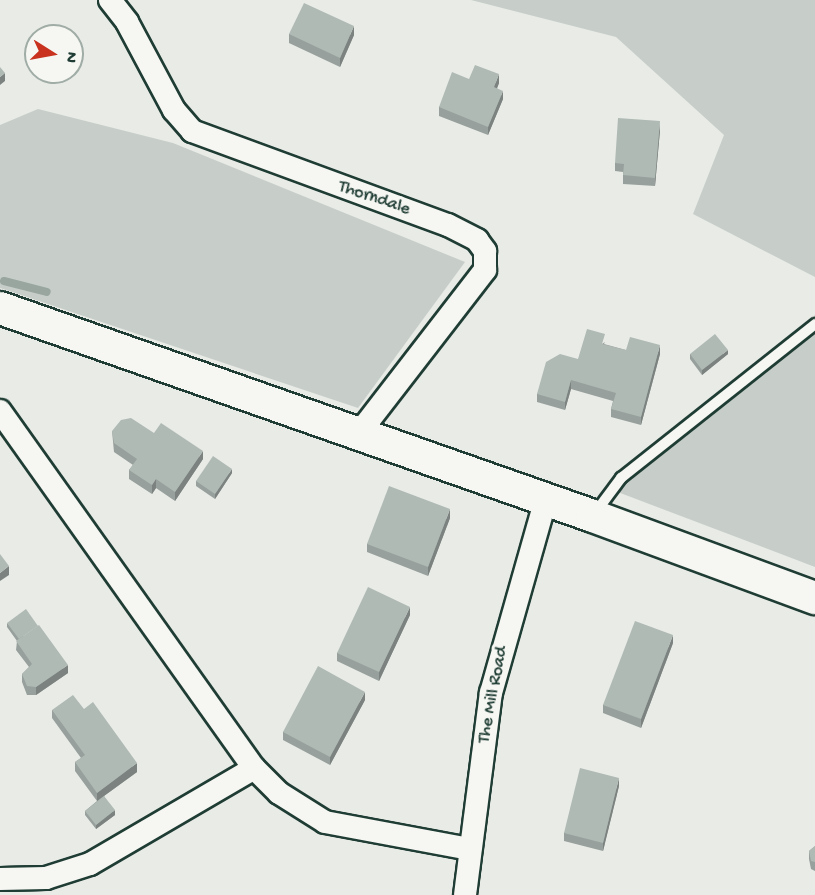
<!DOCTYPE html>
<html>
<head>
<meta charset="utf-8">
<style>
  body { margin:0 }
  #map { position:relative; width:815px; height:895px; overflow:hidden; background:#e9ebe7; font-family:"Gochi Hand",sans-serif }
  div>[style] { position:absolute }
  .green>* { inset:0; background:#c7cec9 }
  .stream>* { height:8px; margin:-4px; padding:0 4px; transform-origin:4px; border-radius:4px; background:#99a6a0 }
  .roads { filter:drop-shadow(2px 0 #1f3d34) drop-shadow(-2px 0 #1f3d34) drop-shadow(0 2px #1f3d34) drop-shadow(0 -2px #1f3d34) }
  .lane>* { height:10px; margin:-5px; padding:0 5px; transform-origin:5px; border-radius:5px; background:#f6f6f2 }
  .street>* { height:22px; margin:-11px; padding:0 11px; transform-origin:11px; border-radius:11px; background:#f6f6f2 }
  .secondary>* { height:32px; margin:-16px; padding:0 16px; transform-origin:16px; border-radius:16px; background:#f6f6f2 }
  .wall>* { inset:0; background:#97a09c }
  .shaded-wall>* { inset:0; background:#7b827f }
  .building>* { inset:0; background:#b0bab5 }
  span { translate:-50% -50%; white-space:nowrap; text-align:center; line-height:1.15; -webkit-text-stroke:6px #f6f6f2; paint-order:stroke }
  .street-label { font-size:18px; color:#1f3d34 }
  .north { position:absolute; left:24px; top:24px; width:60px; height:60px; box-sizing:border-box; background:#f6f6f2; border:2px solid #a0aca6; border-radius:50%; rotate:101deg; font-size:16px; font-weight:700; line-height:24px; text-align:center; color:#1f3d34 }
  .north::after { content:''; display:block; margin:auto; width:21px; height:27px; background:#c8321e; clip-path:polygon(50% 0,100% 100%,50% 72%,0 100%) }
</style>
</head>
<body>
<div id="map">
  <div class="green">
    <div style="clip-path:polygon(471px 0,815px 0,815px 277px,693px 214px,724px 135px,616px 37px)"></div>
    <div style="clip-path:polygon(38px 109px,173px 143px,465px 262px,358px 408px,0 288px,0 125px)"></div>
    <div style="clip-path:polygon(815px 315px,815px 567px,615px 491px)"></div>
  </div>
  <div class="stream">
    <div style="left:4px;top:281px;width:44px;rotate:14.3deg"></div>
  </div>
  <div class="roads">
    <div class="lane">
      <div style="left:595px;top:513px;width:44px;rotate:-53.4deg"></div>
      <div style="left:621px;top:478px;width:248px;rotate:-38.4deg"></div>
    </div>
    <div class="street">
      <div style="left:110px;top:0;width:28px;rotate:52deg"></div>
      <div style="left:127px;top:22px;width:100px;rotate:61.9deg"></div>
      <div style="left:174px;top:110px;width:28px;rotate:49deg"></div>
      <div style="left:192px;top:131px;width:273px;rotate:20.2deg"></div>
      <div style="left:448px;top:225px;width:33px;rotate:27deg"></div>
      <div style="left:477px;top:240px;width:14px;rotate:54deg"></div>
      <div style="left:485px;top:251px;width:19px;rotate:90deg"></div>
      <div style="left:485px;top:270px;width:206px;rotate:127.7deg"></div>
      <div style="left:0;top:411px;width:438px;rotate:54.6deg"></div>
      <div style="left:254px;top:768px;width:35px;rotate:45deg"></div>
      <div style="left:279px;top:793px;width:54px;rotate:32.2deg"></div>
      <div style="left:325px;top:822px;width:147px;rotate:10.6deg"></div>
      <div style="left:0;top:879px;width:46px;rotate:-1.2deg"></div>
      <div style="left:46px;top:878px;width:46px;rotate:-17.7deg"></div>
      <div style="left:90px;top:864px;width:190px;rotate:-30.3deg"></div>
      <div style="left:465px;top:895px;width:204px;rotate:-82.7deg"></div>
      <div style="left:491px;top:693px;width:202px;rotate:-74.2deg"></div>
    </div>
    <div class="secondary">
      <div style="left:0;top:308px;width:628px;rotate:19.33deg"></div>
      <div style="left:593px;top:516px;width:237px;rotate:20.3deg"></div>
    </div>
  </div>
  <div class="wall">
    <div style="clip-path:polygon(289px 34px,354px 35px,340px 67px,289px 43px)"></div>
    <div style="clip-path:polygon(469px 79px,499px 83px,497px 88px,503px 99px,488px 135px,439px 116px,439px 107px)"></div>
    <div style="clip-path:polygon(660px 130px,655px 186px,623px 184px,623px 172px,615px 171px,615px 163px)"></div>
    <div style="clip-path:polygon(605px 342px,604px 344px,626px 350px,660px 354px,641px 425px,611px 417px,611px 409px,613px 401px,571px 389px,565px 410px,537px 402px,537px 394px,578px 359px)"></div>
    <div style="clip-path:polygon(690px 354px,728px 354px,702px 375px,690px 359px)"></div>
    <div style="clip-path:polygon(112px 431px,154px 433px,203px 459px,175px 501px,156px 488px,152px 494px,129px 479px,129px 470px,133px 465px,114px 452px)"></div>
    <div style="clip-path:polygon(232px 473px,215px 499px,196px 486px,196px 481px)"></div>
    <div style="clip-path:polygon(450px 518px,428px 576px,367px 552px,367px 544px)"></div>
    <div style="clip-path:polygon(410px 615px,379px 681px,337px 661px,337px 653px)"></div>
    <div style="clip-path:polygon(7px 623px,68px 673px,36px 695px,27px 695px,22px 682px,22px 674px,29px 667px,16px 650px,17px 641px,7px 627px)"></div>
    <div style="clip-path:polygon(673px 643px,641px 728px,603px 713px,603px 705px)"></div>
    <div style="clip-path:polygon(365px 700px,330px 765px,283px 740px,283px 732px)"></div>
    <div style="clip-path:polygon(84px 709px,137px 772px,104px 796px,115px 815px,96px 829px,85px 815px,85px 811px,97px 801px,75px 771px,75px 762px,81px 758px,52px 718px,52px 710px)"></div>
    <div style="clip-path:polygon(619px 786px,603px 851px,564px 841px,564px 833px)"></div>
    <div style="clip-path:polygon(815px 846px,815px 871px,811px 869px,809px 859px,809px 851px)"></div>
  </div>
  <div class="shaded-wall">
    <div style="clip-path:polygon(354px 26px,354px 35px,340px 67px,340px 58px)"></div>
    <div style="clip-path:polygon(5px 73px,5px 81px,0 85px,0 77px)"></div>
    <div style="clip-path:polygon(499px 74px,499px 83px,494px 96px,494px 87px)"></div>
    <div style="clip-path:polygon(503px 91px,503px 99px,488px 135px,488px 127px)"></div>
    <div style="clip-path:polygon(660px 121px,660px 130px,655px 186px,655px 178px)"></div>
    <div style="clip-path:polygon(660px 345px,660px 354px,641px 425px,641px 417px)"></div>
    <div style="clip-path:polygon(728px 350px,728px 354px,702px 375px,702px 370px)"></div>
    <div style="clip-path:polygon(571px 380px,571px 389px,565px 410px,565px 402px)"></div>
    <div style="clip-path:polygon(203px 451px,203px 459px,175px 501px,175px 492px)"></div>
    <div style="clip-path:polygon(232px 469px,232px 473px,215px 499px,215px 494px)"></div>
    <div style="clip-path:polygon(156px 479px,156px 488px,152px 494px,152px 485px)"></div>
    <div style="clip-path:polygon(450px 509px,450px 518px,428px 576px,428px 567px)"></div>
    <div style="clip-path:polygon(9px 566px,9px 575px,0 581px,0 573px)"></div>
    <div style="clip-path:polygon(410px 607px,410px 615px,379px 681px,379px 672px)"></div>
    <div style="clip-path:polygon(673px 635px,673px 643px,641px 728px,641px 719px)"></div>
    <div style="clip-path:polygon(68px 665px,68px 673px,36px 695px,36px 687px)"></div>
    <div style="clip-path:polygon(365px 692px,365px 700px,330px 765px,330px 757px)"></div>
    <div style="clip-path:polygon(137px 763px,137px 772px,97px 801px,97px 793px)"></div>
    <div style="clip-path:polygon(619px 778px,619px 786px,603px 851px,603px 843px)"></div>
    <div style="clip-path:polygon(115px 810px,115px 815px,96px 829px,96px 825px)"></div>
  </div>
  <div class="building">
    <div style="clip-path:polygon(304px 3px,354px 26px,340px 58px,289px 34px)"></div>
    <div style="clip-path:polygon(475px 65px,499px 74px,494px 87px,503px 91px,488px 127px,439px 107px,452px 72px,469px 79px)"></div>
    <div style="clip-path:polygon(0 67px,5px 73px,0 77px)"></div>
    <div style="clip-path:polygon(618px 118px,660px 121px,655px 178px,623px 175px,624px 164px,615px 163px)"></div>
    <div style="clip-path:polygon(587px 329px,605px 334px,602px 344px,626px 350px,630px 337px,660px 345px,641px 417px,611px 409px,616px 393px,571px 380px,565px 402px,537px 394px,546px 362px,560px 354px,578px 359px)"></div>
    <div style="clip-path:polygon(715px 334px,728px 350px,702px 370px,690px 354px)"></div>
    <div style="clip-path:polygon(131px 418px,154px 433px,161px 423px,203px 451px,175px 492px,156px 479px,152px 485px,129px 470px,137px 459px,114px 443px,112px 431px,121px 420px)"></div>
    <div style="clip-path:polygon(213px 456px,232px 469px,215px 494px,196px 481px)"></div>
    <div style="clip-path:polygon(389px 486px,450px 509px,428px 567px,367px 544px)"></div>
    <div style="clip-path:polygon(0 554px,9px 566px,0 573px)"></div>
    <div style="clip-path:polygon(368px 587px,410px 607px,379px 672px,337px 653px)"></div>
    <div style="clip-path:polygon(26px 609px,38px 626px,19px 639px,7px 623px)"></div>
    <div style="clip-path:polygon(635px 621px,673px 635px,641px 719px,603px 705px)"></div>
    <div style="clip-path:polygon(39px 625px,68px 665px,36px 687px,27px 686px,22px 674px,32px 664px,16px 641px)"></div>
    <div style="clip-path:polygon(318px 666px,365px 692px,330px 757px,283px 732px)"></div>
    <div style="clip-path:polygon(73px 695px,84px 709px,93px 702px,137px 763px,97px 793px,75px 762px,85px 755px,52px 710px)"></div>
    <div style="clip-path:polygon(580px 768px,619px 778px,603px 843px,564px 833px)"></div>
    <div style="clip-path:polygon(104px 796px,115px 810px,96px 825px,85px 811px)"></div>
    <div style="clip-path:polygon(815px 846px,815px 862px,811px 861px,809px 851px)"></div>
  </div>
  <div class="street-label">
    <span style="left:374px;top:199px;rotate:19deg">Thorndale</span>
    <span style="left:494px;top:695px;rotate:-79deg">The Mill Road</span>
  </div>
  <div class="north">N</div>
</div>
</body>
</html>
